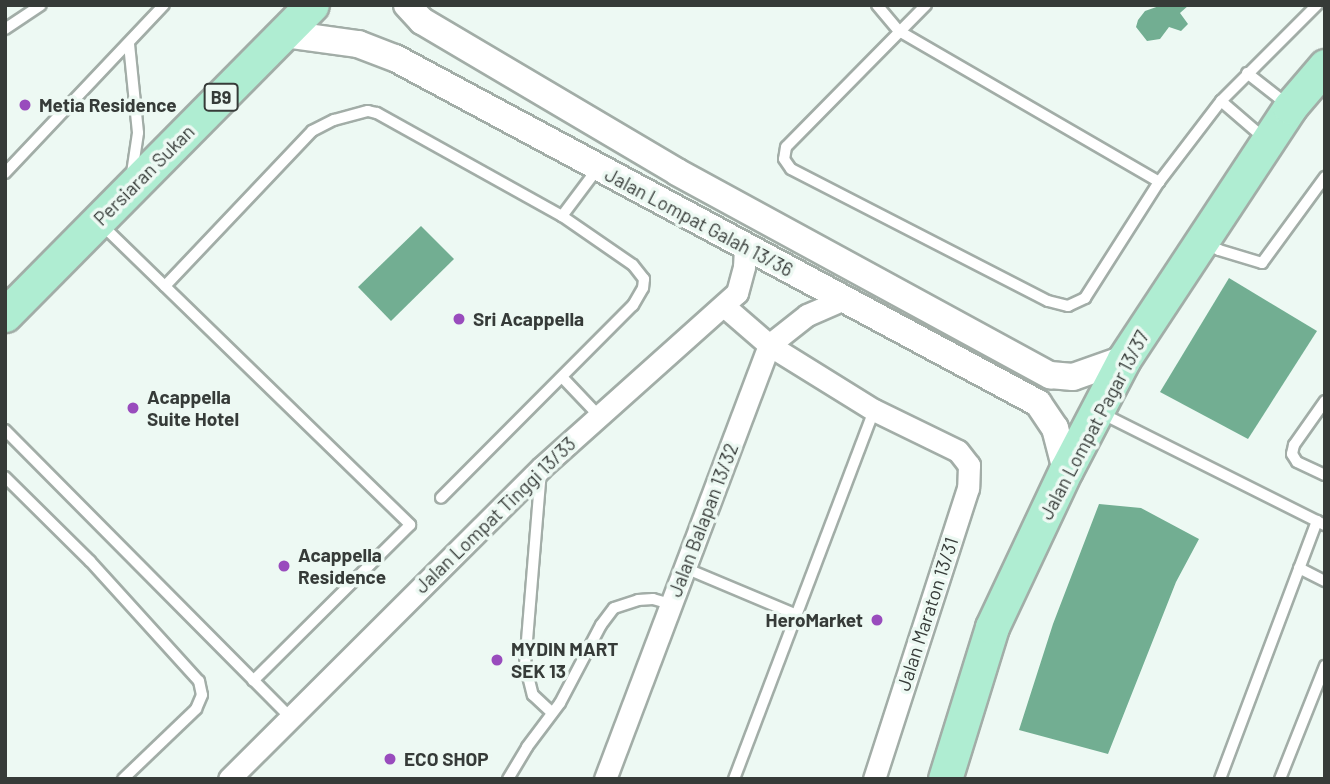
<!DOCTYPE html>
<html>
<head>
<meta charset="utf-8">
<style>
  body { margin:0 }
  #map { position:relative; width:1330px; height:784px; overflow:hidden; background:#edf9f3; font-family:Barlow,sans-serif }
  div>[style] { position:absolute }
  .water>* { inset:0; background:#72ae92 }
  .roads { filter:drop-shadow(2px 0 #a2ada7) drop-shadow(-2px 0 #a2ada7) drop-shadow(0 2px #a2ada7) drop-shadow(0 -2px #a2ada7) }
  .service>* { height:10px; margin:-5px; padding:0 5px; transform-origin:5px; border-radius:5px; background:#fff }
  .minor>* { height:21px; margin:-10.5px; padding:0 10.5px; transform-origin:10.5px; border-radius:10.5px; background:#fff }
  .tertiary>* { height:26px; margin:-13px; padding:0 13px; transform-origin:13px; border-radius:13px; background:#fff }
  .primary>* { height:33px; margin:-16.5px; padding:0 16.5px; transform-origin:16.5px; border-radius:16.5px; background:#afedd2 }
  .dots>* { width:19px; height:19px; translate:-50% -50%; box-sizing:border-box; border:4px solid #edf9f3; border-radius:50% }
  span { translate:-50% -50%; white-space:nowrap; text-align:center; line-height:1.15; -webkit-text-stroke:7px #edf9f3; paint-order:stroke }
  .shield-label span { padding:2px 5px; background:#edf9f3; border:2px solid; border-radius:5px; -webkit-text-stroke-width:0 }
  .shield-label { font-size:18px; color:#363b38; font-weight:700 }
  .poi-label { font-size:19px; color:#363b38; font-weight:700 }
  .left { translate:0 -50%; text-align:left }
  .right { translate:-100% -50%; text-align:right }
  .street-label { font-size:19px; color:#363b38 }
  .frame { position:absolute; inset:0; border:7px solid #363b38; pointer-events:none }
</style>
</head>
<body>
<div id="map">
  <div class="water">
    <div style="clip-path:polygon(1162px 5px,1189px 5px,1180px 13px,1188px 24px,1181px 31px,1169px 27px,1160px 39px,1147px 41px,1136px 27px,1138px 20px,1145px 11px)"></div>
    <div style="clip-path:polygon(421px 226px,454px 259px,391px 321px,358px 287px)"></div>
    <div style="clip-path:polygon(1229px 278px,1317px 331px,1248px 439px,1160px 392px)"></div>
    <div style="clip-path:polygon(1099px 504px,1141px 508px,1199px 539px,1176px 582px,1108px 754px,1019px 730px,1053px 624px)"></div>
  </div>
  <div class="roads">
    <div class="service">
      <div style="left:877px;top:5px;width:34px;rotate:50deg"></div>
      <div style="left:899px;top:31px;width:301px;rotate:30.1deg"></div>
      <div style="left:926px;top:5px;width:199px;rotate:134.6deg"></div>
      <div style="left:786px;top:147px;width:12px;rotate:99deg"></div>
      <div style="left:784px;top:159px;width:12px;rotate:55deg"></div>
      <div style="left:791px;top:169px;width:289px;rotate:27.2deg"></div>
      <div style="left:1048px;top:301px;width:21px;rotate:14deg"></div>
      <div style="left:1068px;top:306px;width:19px;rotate:-25deg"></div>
      <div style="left:1085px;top:298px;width:138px;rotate:-57.5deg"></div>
      <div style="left:1159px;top:182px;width:102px;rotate:-52.6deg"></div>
      <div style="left:1221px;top:101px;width:136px;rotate:-45deg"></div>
      <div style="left:5px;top:29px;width:43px;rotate:-33.7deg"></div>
      <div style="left:129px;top:44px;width:89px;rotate:84.2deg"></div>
      <div style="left:138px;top:133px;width:40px;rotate:98.5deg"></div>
      <div style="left:1247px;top:73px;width:52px;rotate:38deg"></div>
      <div style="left:1221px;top:101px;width:57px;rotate:40.7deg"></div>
      <div style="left:5px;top:173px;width:231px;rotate:-46.6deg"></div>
      <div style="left:562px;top:216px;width:60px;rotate:-53.1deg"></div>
      <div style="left:102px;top:225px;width:430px;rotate:44.2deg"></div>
      <div style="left:410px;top:525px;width:221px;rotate:135.2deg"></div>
      <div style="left:1204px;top:242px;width:17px;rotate:28deg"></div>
      <div style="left:1219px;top:250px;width:45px;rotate:16.8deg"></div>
      <div style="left:1262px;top:263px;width:107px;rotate:-53.8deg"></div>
      <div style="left:165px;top:286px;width:214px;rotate:-46.5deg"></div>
      <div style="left:312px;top:131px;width:25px;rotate:-27deg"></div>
      <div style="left:334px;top:120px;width:35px;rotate:-15deg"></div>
      <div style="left:368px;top:111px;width:9px;rotate:13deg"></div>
      <div style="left:377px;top:113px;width:212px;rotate:29.1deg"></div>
      <div style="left:562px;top:216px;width:86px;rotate:34.6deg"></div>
      <div style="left:633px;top:265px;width:18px;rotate:52deg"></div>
      <div style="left:644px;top:279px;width:9px;rotate:96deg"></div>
      <div style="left:643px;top:288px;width:20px;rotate:120deg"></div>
      <div style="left:633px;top:305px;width:272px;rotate:134.9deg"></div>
      <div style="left:562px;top:377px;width:54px;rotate:46.5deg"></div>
      <div style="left:1325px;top:401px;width:54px;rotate:125.2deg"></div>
      <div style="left:1294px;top:445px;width:9px;rotate:103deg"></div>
      <div style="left:1292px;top:454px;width:9px;rotate:58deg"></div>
      <div style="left:1297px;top:462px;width:31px;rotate:25deg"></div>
      <div style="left:1099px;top:412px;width:253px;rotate:26.6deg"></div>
      <div style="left:5px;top:430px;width:404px;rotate:45.2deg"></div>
      <div style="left:541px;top:470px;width:195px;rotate:94.7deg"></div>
      <div style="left:525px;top:664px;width:32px;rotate:76deg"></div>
      <div style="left:533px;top:695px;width:26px;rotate:43deg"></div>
      <div style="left:5px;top:477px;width:120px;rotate:44.7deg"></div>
      <div style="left:90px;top:561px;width:162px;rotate:47.8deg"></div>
      <div style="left:199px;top:681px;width:14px;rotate:78deg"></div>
      <div style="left:202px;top:695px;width:15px;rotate:113deg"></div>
      <div style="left:196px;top:709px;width:101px;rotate:136.2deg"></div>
      <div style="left:685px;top:568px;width:121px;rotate:22.8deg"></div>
      <div style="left:1299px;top:568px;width:29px;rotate:27deg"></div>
      <div style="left:508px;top:779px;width:37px;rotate:-59deg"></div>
      <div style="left:527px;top:747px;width:55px;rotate:-53.1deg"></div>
      <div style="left:560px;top:703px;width:88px;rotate:-62.3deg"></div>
      <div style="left:601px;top:625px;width:21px;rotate:-53deg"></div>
      <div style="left:614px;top:608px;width:25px;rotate:-18deg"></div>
      <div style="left:638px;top:600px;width:15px;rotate:-4deg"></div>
      <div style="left:653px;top:599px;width:19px;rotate:16deg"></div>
      <div style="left:734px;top:779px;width:395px;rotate:-69.2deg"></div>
      <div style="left:1220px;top:779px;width:276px;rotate:-69.4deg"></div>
      <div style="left:1280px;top:779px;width:122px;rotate:-68.3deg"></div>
    </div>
    <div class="minor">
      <div style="left:724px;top:306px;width:60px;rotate:40.9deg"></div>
      <div style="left:769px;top:345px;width:123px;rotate:31.8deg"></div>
      <div style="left:874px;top:410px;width:93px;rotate:26deg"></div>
      <div style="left:958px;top:451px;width:18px;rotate:52deg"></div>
      <div style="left:969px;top:465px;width:23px;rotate:92deg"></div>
      <div style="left:968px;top:488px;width:306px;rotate:107.9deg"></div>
      <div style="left:229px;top:779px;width:441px;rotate:-44.9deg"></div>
      <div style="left:541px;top:468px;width:263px;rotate:-41.8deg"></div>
      <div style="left:737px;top:293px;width:27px;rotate:-75deg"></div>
      <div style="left:744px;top:267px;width:19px;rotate:-87deg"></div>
      <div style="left:605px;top:779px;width:464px;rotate:-69.3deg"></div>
      <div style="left:769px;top:345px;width:48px;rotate:-38.3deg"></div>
      <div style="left:807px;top:315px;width:40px;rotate:-23.4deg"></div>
    </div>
    <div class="tertiary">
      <div style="left:407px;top:5px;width:22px;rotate:47deg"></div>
      <div style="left:422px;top:21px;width:296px;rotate:30.6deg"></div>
      <div style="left:677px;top:172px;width:425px;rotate:28.6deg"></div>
      <div style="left:1050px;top:375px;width:23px;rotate:5deg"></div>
      <div style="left:1073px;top:377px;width:54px;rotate:-19.4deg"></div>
      <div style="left:285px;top:34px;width:74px;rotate:7.8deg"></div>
      <div style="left:358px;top:44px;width:40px;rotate:21deg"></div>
      <div style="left:395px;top:58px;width:730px;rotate:28.22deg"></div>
      <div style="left:1038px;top:403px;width:30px;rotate:56deg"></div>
      <div style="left:1055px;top:428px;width:43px;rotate:75.3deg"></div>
    </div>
    <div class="primary">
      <div style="left:5px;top:315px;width:436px;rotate:-45.3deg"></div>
      <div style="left:945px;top:779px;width:159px;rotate:-72.8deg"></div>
      <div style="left:992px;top:627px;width:174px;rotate:-64.8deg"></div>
      <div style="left:1066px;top:470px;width:125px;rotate:-62.4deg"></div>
      <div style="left:1124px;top:359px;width:302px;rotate:-56.6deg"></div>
      <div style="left:1290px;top:107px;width:54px;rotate:-49.5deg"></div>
    </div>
  </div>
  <div class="dots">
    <div style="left:25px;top:105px;background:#994cbd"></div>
    <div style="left:459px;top:319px;background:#994cbd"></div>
    <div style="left:133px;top:408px;background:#994cbd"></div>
    <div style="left:284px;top:566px;background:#994cbd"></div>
    <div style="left:877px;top:620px;background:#994cbd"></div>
    <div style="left:497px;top:660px;background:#994cbd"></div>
    <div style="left:390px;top:759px;background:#994cbd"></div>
  </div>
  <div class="shield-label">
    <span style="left:221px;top:97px">B9</span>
  </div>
  <div class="poi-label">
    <span class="left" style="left:39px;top:105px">Metia Residence</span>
    <span class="left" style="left:473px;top:319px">Sri Acappella</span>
    <span class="left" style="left:147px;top:408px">Acappella<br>Suite Hotel</span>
    <span class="left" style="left:298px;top:566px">Acappella<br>Residence</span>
    <span class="right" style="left:863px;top:620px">HeroMarket</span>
    <span class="left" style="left:511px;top:660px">MYDIN MART<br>SEK 13</span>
    <span class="left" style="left:404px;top:759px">ECO SHOP</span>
  </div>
  <div class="street-label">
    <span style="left:144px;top:175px;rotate:-45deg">Persiaran Sukan</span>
    <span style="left:699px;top:222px;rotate:28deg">Jalan Lompat Galah 13/36</span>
    <span style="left:1094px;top:425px;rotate:-62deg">Jalan Lompat Pagar 13/37</span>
    <span style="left:495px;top:515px;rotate:-44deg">Jalan Lompat Tinggi 13/33</span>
    <span style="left:703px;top:520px;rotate:-69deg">Jalan Balapan 13/32</span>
    <span style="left:927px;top:614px;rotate:-72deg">Jalan Maraton 13/31</span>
  </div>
  <div class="frame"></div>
</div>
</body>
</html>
